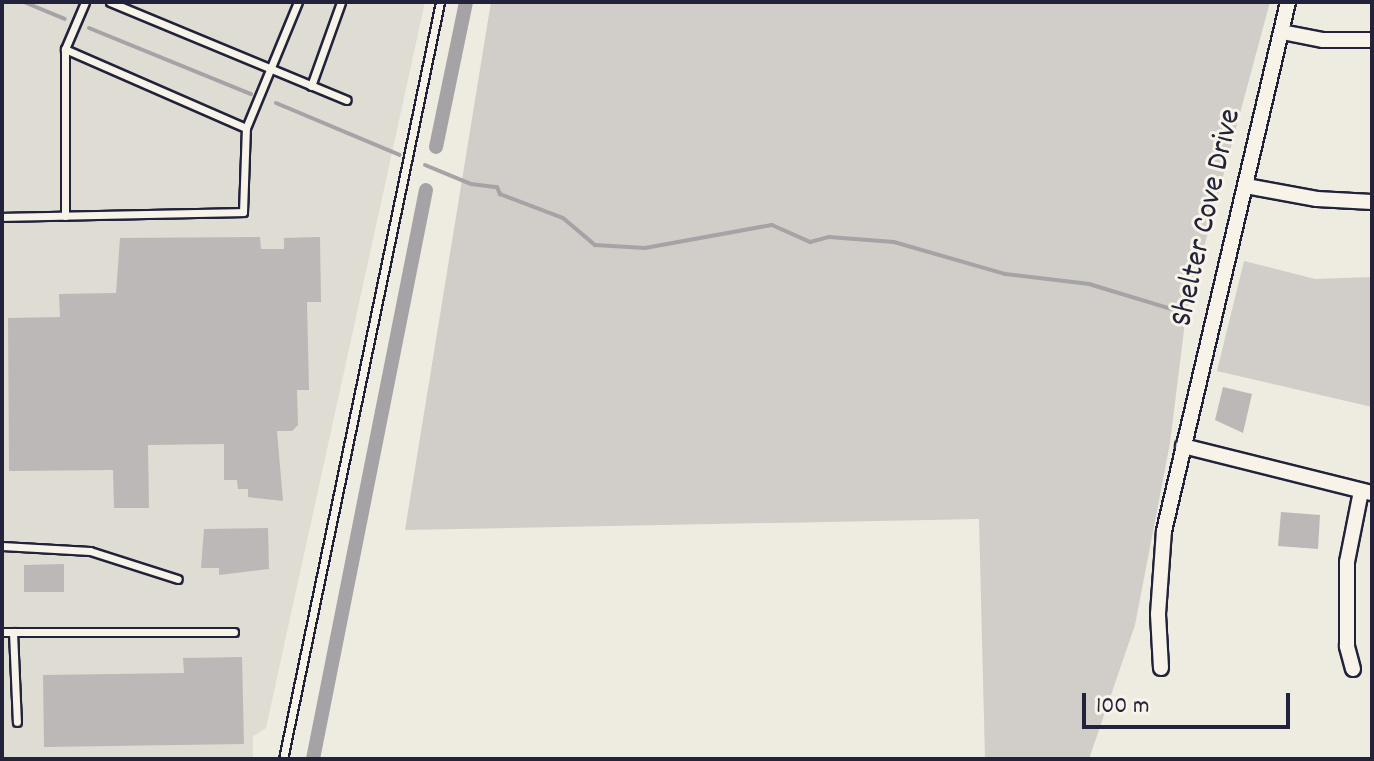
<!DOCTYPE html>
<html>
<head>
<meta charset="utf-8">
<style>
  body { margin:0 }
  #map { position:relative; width:1374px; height:761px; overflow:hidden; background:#eeebe1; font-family:Dekko,sans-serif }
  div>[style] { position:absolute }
  .built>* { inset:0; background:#dfdcd4 }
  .green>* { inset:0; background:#d1cdc9 }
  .stream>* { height:4px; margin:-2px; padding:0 2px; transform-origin:2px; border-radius:2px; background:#a6a3a6 }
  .canal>* { height:14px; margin:-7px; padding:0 7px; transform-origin:7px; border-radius:7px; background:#a6a3a6 }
  .building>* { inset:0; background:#bbb8b7 }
  .roads { filter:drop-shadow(2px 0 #22223b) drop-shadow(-2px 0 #22223b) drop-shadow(0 2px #22223b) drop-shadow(0 -2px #22223b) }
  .lane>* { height:7px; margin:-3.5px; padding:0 3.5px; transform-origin:3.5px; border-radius:3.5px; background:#f7f3e8 }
  .street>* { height:14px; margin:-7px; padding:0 7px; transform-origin:7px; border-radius:7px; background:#f7f3e8 }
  span { translate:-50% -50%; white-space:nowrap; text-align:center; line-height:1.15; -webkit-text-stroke:6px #f7f3e8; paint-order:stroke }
  .street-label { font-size:32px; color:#22223b }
  .frame { position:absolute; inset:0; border:4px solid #22223b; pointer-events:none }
  .scale { position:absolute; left:1082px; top:693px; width:208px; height:36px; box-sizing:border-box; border:4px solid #22223b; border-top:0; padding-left:10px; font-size:24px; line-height:28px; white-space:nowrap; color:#22223b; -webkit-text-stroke:6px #f7f3e8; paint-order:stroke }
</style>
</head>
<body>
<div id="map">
  <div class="built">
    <div style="clip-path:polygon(2px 2px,425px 2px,266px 728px,253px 736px,253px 759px,2px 759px)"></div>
  </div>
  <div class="green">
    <div style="clip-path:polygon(491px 2px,1270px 2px,1186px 314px,1170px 443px,1135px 625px,1089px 759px,985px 759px,979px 519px,405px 530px)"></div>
    <div style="clip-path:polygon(1244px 261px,1315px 279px,1372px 277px,1372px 407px,1217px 371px)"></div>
  </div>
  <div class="stream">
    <div style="left:24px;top:2px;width:44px;rotate:22.5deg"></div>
    <div style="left:89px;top:28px;width:175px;rotate:22.2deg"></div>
    <div style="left:276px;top:103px;width:134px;rotate:22.8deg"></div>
    <div style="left:425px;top:165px;width:50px;rotate:22.4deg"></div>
    <div style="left:471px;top:184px;width:26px;rotate:7deg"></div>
    <div style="left:497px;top:187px;width:8px;rotate:67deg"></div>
    <div style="left:500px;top:194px;width:67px;rotate:20.9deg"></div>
    <div style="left:563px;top:218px;width:42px;rotate:40.2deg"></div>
    <div style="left:595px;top:245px;width:50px;rotate:3.4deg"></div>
    <div style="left:645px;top:248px;width:129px;rotate:-10.3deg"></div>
    <div style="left:772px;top:225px;width:42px;rotate:24.1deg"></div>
    <div style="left:810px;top:242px;width:20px;rotate:-15deg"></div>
    <div style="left:829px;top:237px;width:65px;rotate:4.4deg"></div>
    <div style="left:894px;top:242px;width:116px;rotate:16.1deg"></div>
    <div style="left:1005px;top:274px;width:85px;rotate:6.8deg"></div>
    <div style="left:1089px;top:284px;width:96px;rotate:16.9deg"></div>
  </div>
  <div class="canal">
    <div style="left:436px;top:147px;width:148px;rotate:-78.3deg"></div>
    <div style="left:313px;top:759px;width:580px;rotate:-78.77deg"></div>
  </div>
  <div class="building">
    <div style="clip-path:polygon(260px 237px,261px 249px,284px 249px,284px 238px,320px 237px,321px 302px,307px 302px,309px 390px,297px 390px,298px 425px,292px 431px,277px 431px,283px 501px,248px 497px,248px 489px,238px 489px,237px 480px,224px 480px,224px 444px,148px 445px,149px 508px,114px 508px,113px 470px,9px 471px,8px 318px,60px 317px,59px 294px,116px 293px,120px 238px)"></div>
    <div style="clip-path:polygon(1223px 387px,1252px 394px,1243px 433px,1215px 420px)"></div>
    <div style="clip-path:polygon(1281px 512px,1320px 515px,1318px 549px,1278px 546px)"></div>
    <div style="clip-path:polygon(268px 528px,269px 569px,219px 575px,219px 568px,201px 568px,204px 529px)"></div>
    <div style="clip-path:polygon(64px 564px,64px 592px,24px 592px,24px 565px)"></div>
    <div style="clip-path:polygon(242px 657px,244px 744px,44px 747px,43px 675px,184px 673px,183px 658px)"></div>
  </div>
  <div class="roads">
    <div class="lane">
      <div style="left:110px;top:2px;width:256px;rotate:22.5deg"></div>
      <div style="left:65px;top:49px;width:51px;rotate:-66.9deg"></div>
      <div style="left:311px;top:86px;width:89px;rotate:-70.3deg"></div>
      <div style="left:65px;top:216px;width:167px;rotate:-90deg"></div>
      <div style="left:65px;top:49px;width:197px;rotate:23.6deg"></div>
      <div style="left:2px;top:217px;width:241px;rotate:-1.2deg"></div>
      <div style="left:243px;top:212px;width:84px;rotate:-88deg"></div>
      <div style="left:246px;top:128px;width:136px;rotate:-67.6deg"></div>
      <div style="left:2px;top:546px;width:88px;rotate:3.3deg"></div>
      <div style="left:90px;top:551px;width:92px;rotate:17.7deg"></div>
      <div style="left:2px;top:632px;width:232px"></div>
      <div style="left:13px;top:632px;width:90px;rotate:87.5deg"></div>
      <div style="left:283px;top:759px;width:773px;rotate:-78.28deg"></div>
    </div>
    <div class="street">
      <div style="left:1282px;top:32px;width:42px;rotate:11deg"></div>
      <div style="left:1323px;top:40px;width:49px"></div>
      <div style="left:1246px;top:186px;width:72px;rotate:10.4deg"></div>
      <div style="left:1317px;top:199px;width:55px;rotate:3.1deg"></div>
      <div style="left:1183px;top:446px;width:195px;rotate:14deg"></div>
      <div style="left:1161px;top:668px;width:54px;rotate:-93.2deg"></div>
      <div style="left:1158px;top:614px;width:83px;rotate:-85.9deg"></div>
      <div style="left:1164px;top:531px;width:543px;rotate:-76.81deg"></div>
      <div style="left:1353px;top:669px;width:24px;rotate:-105deg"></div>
      <div style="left:1347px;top:646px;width:84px;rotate:-90deg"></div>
      <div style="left:1347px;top:562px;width:72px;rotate:-78.8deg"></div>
    </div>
  </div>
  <div class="street-label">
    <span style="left:1208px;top:218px;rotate:-77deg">Shelter Cove Drive</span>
  </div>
  <div class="frame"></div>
  <div class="scale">100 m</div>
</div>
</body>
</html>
